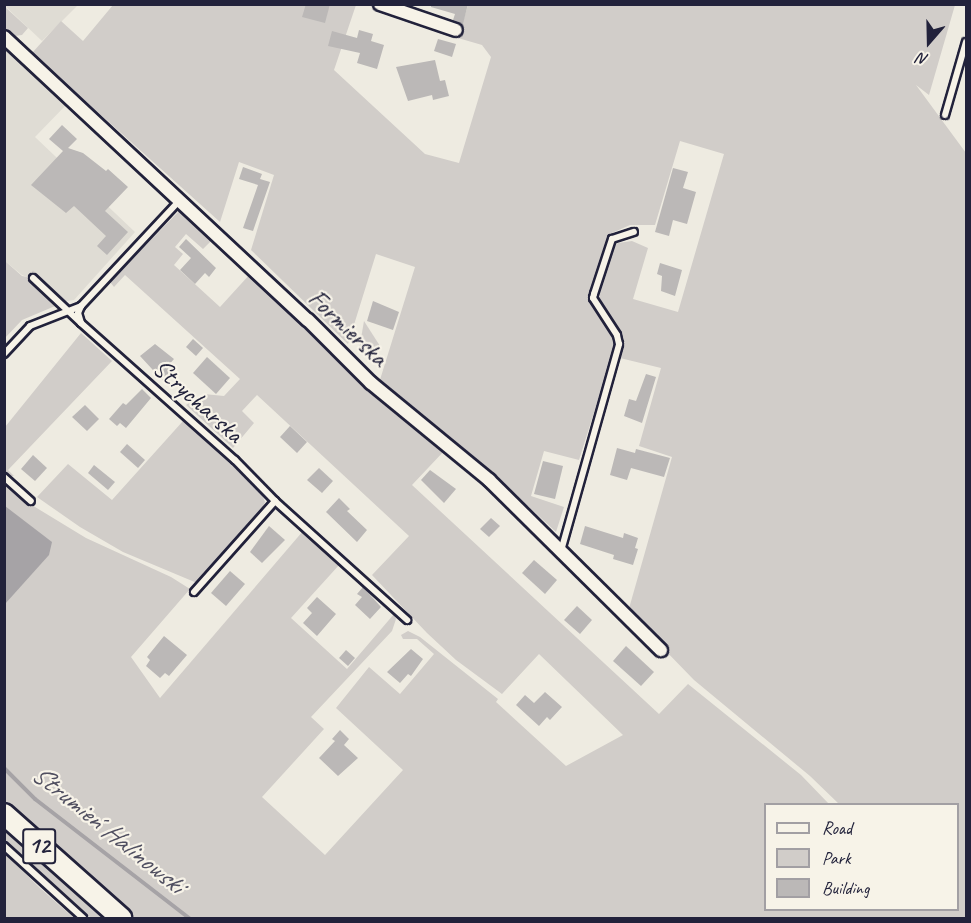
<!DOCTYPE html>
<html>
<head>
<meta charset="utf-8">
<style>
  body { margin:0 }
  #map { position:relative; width:971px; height:923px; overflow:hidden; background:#eeebe1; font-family:Caveat,sans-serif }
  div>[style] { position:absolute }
  .built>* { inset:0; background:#dfdcd4 }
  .green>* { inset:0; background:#d1cdc9 }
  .water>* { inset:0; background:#a6a3a6 }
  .stream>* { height:4px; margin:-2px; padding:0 2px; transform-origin:2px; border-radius:2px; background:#a6a3a6 }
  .building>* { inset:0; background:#bbb8b7 }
  .roads { filter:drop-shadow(2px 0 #22223b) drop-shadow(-2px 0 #22223b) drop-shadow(0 2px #22223b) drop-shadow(0 -2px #22223b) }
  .lane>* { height:6px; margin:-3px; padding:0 3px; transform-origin:3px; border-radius:3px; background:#f7f3e8 }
  .street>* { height:12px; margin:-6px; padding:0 6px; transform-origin:6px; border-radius:6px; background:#f7f3e8 }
  .primary>* { height:20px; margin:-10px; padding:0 10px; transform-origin:10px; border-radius:10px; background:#f7f3e8 }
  span { translate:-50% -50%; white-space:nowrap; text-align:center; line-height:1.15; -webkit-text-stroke:4.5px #f7f3e8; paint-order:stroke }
  .shield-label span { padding:2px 4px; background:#f7f3e8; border:2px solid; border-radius:4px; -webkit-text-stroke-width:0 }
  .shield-label { font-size:24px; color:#22223b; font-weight:700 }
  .street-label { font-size:26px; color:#22223b }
  .water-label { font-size:27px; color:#504f60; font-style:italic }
  .frame { position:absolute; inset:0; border:6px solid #22223b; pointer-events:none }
  .legend { position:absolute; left:764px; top:803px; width:195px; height:108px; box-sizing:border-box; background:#f7f3e8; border:2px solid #a29fa3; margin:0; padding:8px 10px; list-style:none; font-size:18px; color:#22223b }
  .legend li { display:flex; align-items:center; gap:12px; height:30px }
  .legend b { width:30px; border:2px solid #a29fa3 }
  .north { position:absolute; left:899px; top:12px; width:60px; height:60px; -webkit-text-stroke:4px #f7f3e8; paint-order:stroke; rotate:200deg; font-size:16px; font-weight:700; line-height:24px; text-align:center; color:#22223b }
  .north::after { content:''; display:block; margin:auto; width:21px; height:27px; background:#22223b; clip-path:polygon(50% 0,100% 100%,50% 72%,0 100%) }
</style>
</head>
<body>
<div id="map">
  <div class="built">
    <div style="clip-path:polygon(4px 5px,78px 5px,42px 41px)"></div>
    <div style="clip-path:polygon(4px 46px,67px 104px,35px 137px,135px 232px,74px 300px,67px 301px,33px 270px,27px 277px,22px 275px,5px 261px)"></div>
  </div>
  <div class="green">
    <div style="clip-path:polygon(113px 5px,356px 5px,334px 70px,425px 154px,459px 163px,491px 57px,482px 45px,458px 38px,468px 5px,955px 5px,929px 95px,916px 85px,966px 153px,966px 918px,134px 918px,5px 804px,4px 485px,17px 496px,86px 538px,171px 577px,190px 589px,131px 657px,160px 698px,303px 531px,340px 564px,291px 618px,347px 669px,394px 614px,396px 619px,392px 631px,311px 717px,324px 729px,262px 797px,325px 855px,403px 770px,336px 708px,369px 667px,400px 694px,434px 654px,417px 639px,403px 639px,401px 635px,408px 631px,420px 637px,498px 699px,496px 702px,566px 766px,623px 735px,539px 654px,502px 694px,456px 660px,427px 633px,372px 575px,409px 536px,257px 395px,242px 411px,254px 423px,233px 448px,186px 405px,204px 394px,224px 396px,240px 379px,125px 275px,114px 287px,110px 282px,182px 208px,214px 238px,203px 249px,186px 234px,175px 247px,183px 254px,174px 265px,220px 307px,251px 273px,445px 450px,412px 485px,659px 714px,688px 684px,801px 775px,829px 804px,766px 804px,766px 910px,958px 910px,958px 804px,839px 804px,810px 776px,694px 680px,628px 612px,672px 457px,639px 446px,661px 368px,620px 358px,625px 343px,599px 299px,600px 291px,613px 247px,618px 243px,632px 241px,648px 248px,633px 299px,678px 312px,724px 154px,680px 141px,655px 225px,630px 225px,612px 233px,607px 239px,589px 292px,594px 308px,613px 335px,614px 349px,579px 460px,544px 451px,531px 496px,564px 507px,556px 532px,528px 506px,525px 508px,379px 383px,415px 267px,376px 254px,348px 344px,251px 250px,274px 175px,239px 162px,220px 222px,32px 53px,61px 21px,83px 41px)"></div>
    <div style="clip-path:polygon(4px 6px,28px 28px,22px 35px,15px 36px,5px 29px)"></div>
    <div style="clip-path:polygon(5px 261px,22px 276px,27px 277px,33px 270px,67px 301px,22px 320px,5px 338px)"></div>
    <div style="clip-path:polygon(364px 321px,380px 346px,374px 363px,359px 350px)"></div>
    <div style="clip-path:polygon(81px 333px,112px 361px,8px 470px,14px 476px,10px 476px,5px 473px,5px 427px)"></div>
    <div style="clip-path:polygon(183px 421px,261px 492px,265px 502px,261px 511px,197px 583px,123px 552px,80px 527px,37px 497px,68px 464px,112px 500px)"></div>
    <div style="clip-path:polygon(4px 823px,108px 918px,91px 918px,5px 839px)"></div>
    <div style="clip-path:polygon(5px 854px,40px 888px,74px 918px,5px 918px)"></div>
  </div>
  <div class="water">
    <div style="clip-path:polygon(5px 506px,52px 542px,49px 555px,5px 604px)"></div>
  </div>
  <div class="stream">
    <div style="left:4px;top:768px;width:44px;rotate:45deg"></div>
    <div style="left:35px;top:799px;width:195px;rotate:37.7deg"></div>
  </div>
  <div class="building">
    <div style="clip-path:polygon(306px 4px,330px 4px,325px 23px,302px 17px)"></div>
    <div style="clip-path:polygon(431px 4px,468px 4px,463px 24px,453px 20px,455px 14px,431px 7px)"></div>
    <div style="clip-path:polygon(359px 30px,373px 34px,371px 41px,384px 45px,377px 69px,357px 63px,360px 53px,328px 46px,332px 31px,357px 38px)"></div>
    <div style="clip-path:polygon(438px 39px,456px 44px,452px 57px,434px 51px)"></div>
    <div style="clip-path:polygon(435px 60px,440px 81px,445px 80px,449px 96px,433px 100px,432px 95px,408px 101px,396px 67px)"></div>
    <div style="clip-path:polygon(62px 125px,77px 139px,68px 148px,83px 153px,106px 171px,108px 169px,128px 187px,105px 211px,128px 232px,107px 255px,97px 246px,106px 236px,74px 206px,66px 213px,31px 185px,63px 151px,49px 139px)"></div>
    <div style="clip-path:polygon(243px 167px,262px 174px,260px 179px,270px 182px,253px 231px,243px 228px,258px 185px,239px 179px)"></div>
    <div style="clip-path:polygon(673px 168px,688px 172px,683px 188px,696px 192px,687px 224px,673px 220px,669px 236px,655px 232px)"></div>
    <div style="clip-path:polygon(186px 239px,216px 268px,209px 277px,205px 273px,195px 284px,180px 270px,191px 258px,179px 247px)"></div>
    <div style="clip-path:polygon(660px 263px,682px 270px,675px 296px,661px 291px,662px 276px,657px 274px)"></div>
    <div style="clip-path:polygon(373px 301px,399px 312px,393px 330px,367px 321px)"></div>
    <div style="clip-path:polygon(193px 339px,203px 348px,196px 356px,186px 347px)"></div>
    <div style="clip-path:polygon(155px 344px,174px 359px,167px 367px,173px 372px,164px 382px,140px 356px)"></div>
    <div style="clip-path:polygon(207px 357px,230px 378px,216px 394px,193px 373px)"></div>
    <div style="clip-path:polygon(646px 374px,656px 377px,642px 423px,624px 416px,629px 399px,636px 401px)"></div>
    <div style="clip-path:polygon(142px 389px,151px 398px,126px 428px,120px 423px,117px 426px,109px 419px,123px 403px,126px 405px)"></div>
    <div style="clip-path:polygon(85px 405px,99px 419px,87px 431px,72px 417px)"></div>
    <div style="clip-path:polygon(290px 426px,307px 442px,297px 453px,280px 437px)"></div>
    <div style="clip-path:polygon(127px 444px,145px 460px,138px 468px,120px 452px)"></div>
    <div style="clip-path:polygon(617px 448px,635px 453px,636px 449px,670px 458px,664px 477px,631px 468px,627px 480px,610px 475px)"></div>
    <div style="clip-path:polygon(33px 455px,47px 468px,35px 481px,21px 469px)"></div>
    <div style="clip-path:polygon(543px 461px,563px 466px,555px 499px,534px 494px)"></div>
    <div style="clip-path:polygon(94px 465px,115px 482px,108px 490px,88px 473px)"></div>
    <div style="clip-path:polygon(319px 468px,333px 481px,322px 493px,307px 480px)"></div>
    <div style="clip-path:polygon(430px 470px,456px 489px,444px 503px,421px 480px)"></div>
    <div style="clip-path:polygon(339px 498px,350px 509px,347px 511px,367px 530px,357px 542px,326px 512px)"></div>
    <div style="clip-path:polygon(491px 518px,500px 526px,489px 537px,480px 529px)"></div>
    <div style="clip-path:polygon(269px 526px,285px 540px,262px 563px,250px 552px)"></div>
    <div style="clip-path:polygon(585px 526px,623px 538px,624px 533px,638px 538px,635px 548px,638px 549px,633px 565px,613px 559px,614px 555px,580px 544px)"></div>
    <div style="clip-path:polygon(534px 560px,557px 580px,545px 594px,522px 573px)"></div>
    <div style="clip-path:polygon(230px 571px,245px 584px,226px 606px,211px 593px)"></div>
    <div style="clip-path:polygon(363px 587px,381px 607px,370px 619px,355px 605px,362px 597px,357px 594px)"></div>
    <div style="clip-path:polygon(317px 597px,336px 614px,317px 636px,303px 623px,312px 613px,307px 608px)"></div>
    <div style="clip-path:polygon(577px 606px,592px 620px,580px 634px,564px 620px)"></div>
    <div style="clip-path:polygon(164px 636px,187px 655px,169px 676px,165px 673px,160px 678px,146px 666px,150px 660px,147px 657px)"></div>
    <div style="clip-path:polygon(626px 646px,654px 672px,641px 686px,613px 661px)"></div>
    <div style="clip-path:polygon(411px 649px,423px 659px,411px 676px,408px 674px,400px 683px,387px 672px)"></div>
    <div style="clip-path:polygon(346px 650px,355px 658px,348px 666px,339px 658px)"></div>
    <div style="clip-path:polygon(545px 692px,562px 707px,550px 720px,547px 717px,539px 726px,516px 705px,525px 695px,534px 703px)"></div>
    <div style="clip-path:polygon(340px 730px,349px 739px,344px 745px,358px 758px,338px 776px,319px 758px,335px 741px,332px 739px)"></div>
  </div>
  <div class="roads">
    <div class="lane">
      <div style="left:945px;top:115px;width:76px;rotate:-74deg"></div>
      <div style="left:180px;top:200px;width:145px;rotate:133deg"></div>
      <div style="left:81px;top:306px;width:8px;rotate:113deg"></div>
      <div style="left:78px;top:313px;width:10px;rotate:73deg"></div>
      <div style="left:81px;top:323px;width:206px;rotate:41.7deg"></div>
      <div style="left:235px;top:460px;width:57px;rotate:45.7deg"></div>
      <div style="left:275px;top:501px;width:178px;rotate:42deg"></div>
      <div style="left:33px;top:278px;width:66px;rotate:43.2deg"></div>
      <div style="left:4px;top:354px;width:38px;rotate:-47deg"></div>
      <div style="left:30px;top:326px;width:55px;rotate:-21.4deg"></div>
      <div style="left:4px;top:477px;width:36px;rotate:42deg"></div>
      <div style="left:561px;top:551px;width:215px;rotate:-74.3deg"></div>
      <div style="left:619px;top:344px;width:9px;rotate:-103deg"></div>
      <div style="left:617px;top:335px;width:44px;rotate:-123deg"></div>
      <div style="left:593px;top:298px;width:4px;rotate:-76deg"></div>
      <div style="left:594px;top:294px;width:58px;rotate:-71.9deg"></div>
      <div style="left:612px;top:239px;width:23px;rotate:-18deg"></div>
      <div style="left:194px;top:592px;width:122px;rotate:-48.3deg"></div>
      <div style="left:4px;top:846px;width:107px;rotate:42.3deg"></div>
    </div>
    <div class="street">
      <div style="left:380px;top:4px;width:80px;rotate:18.9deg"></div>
      <div style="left:4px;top:37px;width:415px;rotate:43deg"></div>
      <div style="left:308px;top:320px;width:89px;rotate:45deg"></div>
      <div style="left:371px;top:383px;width:153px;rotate:39.4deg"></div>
      <div style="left:489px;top:480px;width:242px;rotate:44.7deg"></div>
    </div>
    <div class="primary">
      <div style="left:4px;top:814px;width:157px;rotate:41.6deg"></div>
    </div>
  </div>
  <div class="shield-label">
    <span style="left:39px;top:846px">12</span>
  </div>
  <div class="street-label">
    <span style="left:348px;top:328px;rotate:44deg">Formierska</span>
    <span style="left:198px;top:401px;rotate:42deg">Strycharska</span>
  </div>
  <div class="water-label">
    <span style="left:108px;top:829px;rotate:39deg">Strumień Halinowski</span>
  </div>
  <div class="frame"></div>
  <ul class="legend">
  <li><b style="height:8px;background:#f7f3e8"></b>Road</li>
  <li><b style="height:16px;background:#d1cdc9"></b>Park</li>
  <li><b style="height:16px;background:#bbb8b7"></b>Building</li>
  </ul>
  <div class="north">N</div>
</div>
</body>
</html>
